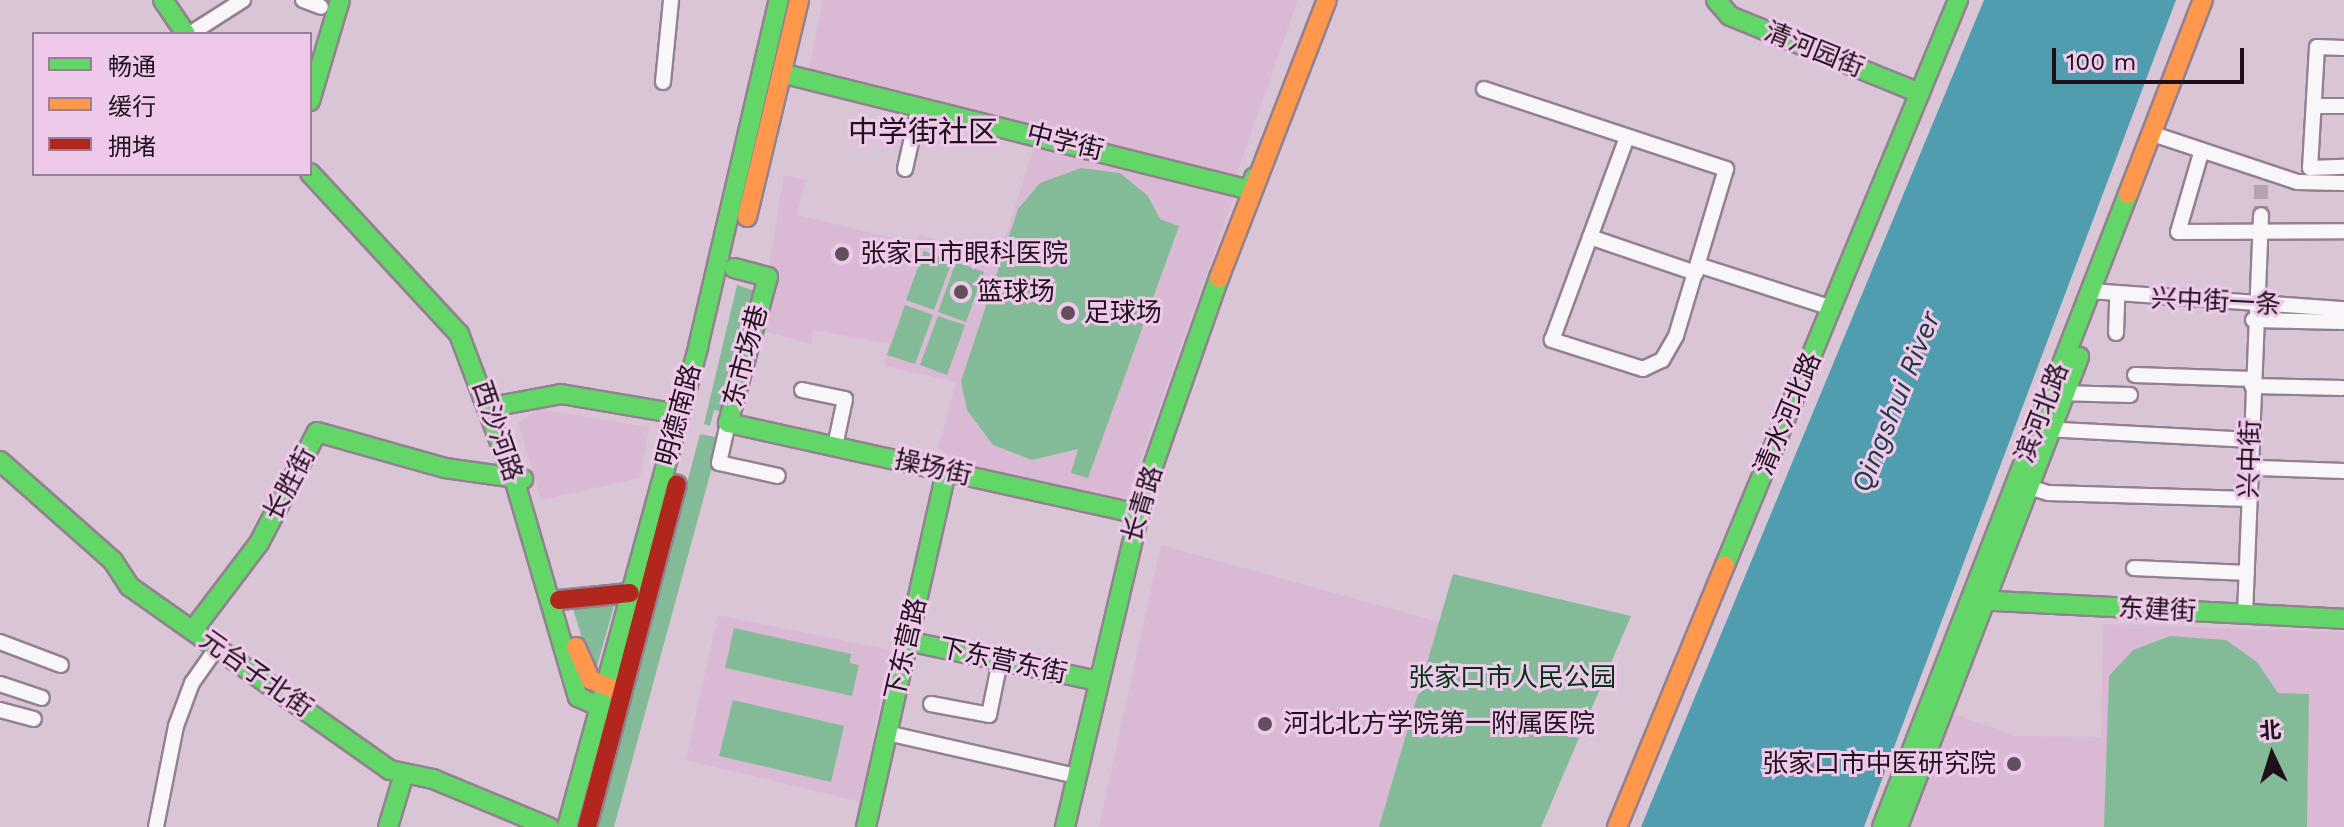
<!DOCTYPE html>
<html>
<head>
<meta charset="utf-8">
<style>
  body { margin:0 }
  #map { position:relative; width:2344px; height:827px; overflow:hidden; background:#dac5d6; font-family:"Work Sans","Noto Sans SC",sans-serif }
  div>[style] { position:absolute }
  .built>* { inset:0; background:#dab9d4 }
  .green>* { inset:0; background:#83bb98 }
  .water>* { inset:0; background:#509db0 }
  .street-tunnel>* { height:14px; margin-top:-7px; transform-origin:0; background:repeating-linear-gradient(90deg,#b4a1b1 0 14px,transparent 0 21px) }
  .roads { filter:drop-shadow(2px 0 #928290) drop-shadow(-2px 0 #928290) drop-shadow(0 2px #928290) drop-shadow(0 -2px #928290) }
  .street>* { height:14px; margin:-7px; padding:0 7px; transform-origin:7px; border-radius:7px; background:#f9f6f9 }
  .fast>* { height:18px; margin:-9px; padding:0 9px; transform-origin:9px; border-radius:9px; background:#63d668 }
  .slow>* { height:18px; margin:-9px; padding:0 9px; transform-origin:9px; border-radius:9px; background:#ff974d }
  .jam>* { height:18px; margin:-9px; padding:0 9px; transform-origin:9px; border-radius:9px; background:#b3261e }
  .dots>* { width:22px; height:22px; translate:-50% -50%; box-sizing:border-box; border:4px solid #efc9e9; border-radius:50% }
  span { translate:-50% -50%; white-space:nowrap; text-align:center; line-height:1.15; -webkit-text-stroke:6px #efc9e9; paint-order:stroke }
  .street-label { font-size:26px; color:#1e111c }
  .poi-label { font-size:26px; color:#1e111c }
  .left { translate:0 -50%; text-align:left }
  .right { translate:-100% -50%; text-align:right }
  .park-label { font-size:26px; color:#003415 }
  .water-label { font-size:28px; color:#1c3c42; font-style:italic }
  .quarter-label { font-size:30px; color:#1e111c }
  .legend { position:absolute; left:32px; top:32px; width:280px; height:144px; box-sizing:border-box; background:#efc9e9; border:2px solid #9b7f97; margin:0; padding:10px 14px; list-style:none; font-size:24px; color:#1e111c }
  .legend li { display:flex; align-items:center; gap:16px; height:40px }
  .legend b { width:40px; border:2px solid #9b7f97 }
  .north { position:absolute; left:2232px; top:715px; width:80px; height:80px; -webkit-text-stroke:6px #efc9e9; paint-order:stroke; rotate:356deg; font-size:22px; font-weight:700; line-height:32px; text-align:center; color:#1e111c }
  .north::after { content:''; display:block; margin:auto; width:28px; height:36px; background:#1e111c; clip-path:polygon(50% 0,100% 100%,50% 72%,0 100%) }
  .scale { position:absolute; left:2052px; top:48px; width:192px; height:36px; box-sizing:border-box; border:4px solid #1e111c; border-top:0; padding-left:10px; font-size:24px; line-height:28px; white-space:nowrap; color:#1e111c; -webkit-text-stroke:6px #efc9e9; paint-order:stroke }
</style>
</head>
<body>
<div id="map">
  <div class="built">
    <div style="clip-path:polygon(823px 0,1298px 0,1236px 176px,809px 70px)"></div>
    <div style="clip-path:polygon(1034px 147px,1234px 196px,1124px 506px,955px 468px,957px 457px,938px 450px,956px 382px,885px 366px,889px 344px,814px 330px,811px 344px,760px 330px,778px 268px,769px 266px,784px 175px,805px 180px,797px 215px,915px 243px,913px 255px,919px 235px,1000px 254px)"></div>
    <div style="clip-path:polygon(537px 409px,649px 427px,640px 478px,541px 500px,518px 423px)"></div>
    <div style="clip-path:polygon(1161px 545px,1439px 622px,1379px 827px,1099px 827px)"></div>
    <div style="clip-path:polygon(718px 615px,890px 650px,861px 802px,686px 760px)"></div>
    <div style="clip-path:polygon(2103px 624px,2344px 632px,2344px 827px,1903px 827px,1946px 711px,2015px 736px,2101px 737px)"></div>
  </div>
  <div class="green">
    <div style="clip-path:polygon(1081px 168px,1120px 173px,1148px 196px,1160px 219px,1179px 226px,1088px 478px,1071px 473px,1078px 449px,1032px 460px,993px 445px,967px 410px,961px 381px,1018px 209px,1040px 183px)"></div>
    <div style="clip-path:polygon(924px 251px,952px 261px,934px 310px,906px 300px)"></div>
    <div style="clip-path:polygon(956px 262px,984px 272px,966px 322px,938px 312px)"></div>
    <div style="clip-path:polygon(737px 285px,755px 291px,725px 412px,714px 410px,710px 426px,704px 424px)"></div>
    <div style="clip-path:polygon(905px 305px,933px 315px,915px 364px,887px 355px)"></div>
    <div style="clip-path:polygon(938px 316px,965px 325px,947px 375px,920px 365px)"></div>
    <div style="clip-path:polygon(700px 434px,720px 438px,614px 827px,596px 827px)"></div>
    <div style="clip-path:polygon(1453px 574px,1631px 616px,1541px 827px,1379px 827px)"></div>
    <div style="clip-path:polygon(614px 606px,597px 666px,591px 667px,573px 609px)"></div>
    <div style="clip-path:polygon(734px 628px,851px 654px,850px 663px,859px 665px,852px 696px,725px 668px)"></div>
    <div style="clip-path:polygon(2170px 636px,2226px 640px,2257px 662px,2278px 693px,2309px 694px,2307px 827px,2104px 827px,2109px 676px,2133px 650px)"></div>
    <div style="clip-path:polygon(733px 700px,844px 726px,831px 782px,719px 756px)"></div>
  </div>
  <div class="water">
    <div style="clip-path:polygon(1984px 0,2176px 0,1864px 827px,1641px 827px)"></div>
  </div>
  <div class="street-tunnel">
    <div style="left:2261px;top:185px;width:30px;rotate:90deg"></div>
  </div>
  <div class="roads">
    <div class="street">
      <div style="left:303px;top:0;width:19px;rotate:21deg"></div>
      <div style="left:196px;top:30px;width:56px;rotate:-32.6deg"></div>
      <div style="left:2344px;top:48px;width:27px;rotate:-178deg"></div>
      <div style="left:2317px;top:47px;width:121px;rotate:93.3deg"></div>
      <div style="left:2310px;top:168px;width:34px;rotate:-2deg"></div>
      <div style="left:663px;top:82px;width:82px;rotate:-84.4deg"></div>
      <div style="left:1484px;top:89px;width:255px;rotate:18.3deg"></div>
      <div style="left:1726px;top:169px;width:174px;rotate:106.7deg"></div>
      <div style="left:1676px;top:336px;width:28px;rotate:120deg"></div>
      <div style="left:1662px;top:360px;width:21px;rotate:155deg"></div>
      <div style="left:1643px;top:369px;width:96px;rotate:-162.3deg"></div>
      <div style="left:1552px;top:340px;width:216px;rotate:-69.7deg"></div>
      <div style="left:2316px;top:106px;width:28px"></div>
      <div style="left:2150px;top:133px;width:155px;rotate:18.4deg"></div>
      <div style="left:2297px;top:182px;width:47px;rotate:1.2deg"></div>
      <div style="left:2201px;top:153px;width:82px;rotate:106.2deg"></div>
      <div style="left:2178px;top:232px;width:166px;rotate:-0.3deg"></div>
      <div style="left:905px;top:169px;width:65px;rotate:-77.5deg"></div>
      <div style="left:1590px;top:237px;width:112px;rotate:18.8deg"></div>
      <div style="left:1698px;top:265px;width:141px;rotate:17.8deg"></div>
      <div style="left:2090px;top:291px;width:255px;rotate:4.1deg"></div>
      <div style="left:2253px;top:320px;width:90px;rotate:1.3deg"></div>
      <div style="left:2116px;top:333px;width:36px;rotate:-88deg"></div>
      <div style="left:2135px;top:375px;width:117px;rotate:2deg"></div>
      <div style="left:2252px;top:386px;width:90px;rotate:1.3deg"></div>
      <div style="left:802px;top:390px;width:44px;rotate:11.8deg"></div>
      <div style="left:845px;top:399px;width:48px;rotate:102deg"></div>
      <div style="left:2058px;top:393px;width:72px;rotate:1.6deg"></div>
      <div style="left:728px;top:423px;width:41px;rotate:102.7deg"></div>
      <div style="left:719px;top:463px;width:60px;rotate:12.4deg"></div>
      <div style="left:2043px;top:429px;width:207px;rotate:3deg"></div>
      <div style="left:2259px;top:468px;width:85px;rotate:2deg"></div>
      <div style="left:2022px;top:485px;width:27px;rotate:17deg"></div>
      <div style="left:2048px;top:493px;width:201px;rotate:1.7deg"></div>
      <div style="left:2134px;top:568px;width:113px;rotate:2.5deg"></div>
      <div style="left:2245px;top:615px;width:400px;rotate:-87.7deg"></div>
      <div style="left:0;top:642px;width:65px;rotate:20.7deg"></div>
      <div style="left:0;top:684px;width:44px;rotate:18.4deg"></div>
      <div style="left:931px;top:704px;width:59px;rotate:10.7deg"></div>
      <div style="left:989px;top:715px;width:55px;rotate:-78.5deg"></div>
      <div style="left:0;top:710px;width:35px;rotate:15deg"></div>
      <div style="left:887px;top:733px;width:195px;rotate:12.8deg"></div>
      <div style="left:156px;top:827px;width:103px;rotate:-78.8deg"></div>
      <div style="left:176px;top:726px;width:46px;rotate:-69.6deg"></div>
      <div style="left:192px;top:683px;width:45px;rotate:-54.9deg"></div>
    </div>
    <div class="fast">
      <div style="left:163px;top:0;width:41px;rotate:55.9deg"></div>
      <div style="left:1716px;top:0;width:21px;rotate:49deg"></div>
      <div style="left:1730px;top:16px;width:205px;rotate:22.1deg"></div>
      <div style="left:785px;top:74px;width:479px;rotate:14deg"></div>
      <div style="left:1250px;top:190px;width:13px;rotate:-72deg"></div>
      <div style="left:310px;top:101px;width:105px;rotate:-73.5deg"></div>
      <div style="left:310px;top:173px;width:219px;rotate:47.2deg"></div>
      <div style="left:459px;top:334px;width:158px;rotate:69.3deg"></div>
      <div style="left:515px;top:482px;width:224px;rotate:73.7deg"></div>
      <div style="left:578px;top:697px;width:37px;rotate:24deg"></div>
      <div style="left:734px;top:268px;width:35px;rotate:15deg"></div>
      <div style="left:768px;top:277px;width:151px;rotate:105.3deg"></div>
      <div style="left:728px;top:423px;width:421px;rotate:12.5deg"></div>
      <div style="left:491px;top:407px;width:71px;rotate:-10.5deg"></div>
      <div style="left:561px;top:394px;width:120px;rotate:9.6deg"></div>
      <div style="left:0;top:461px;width:151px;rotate:41.5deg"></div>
      <div style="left:113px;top:561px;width:30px;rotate:57deg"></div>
      <div style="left:129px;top:586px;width:319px;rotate:35.2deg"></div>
      <div style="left:390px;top:770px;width:44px;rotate:11.8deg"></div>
      <div style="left:433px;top:779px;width:126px;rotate:22.5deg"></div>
      <div style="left:1725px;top:565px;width:611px;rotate:-67.59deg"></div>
      <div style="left:1974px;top:600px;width:370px;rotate:2.9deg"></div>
      <div style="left:193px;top:630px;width:109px;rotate:-52.8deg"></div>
      <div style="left:259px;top:543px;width:125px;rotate:-62.4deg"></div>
      <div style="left:317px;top:432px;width:133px;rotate:15.7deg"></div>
      <div style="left:445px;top:468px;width:79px;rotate:8deg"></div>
      <div style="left:907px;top:641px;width:196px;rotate:11.8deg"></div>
      <div style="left:388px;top:827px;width:55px;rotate:-73.2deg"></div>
      <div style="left:567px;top:827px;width:498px;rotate:-74.7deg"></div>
      <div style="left:698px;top:347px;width:356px;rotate:-76.9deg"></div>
      <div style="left:866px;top:827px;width:365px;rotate:-77.3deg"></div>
      <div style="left:1065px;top:827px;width:347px;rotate:-76.7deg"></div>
      <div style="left:1145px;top:489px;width:224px;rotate:-70.7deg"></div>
      <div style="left:1882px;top:827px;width:679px;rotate:-68.76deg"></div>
      <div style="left:1898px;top:827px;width:504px;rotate:-68.94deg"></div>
    </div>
    <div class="slow">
      <div style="left:2128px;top:194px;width:208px;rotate:-68.9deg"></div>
      <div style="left:747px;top:217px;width:223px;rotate:-76.5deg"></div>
      <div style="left:1219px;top:278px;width:298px;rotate:-68.8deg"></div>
      <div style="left:576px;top:647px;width:36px;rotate:66deg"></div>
      <div style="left:591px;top:680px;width:31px;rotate:22deg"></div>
      <div style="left:1617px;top:827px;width:283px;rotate:-67.6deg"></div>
    </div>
    <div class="jam">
      <div style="left:559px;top:600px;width:71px;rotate:-5.6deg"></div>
      <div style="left:587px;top:827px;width:354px;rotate:-75.3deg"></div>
    </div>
  </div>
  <div class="dots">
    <div style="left:842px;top:254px;background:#60505d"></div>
    <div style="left:961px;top:292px;background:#60505d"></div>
    <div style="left:1068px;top:313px;background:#60505d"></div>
    <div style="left:1265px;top:724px;background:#60505d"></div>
    <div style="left:2014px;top:764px;background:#60505d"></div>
  </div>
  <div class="street-label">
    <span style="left:1814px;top:50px;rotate:22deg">清河园街</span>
    <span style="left:1065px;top:142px;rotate:14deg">中学街</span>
    <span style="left:2216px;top:302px;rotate:3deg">兴中街一条</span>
    <span style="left:746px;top:356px;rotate:-75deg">东市场巷</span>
    <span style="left:2042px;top:413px;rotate:-69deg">滨河北路</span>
    <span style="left:1788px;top:414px;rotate:-67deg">清水河北路</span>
    <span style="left:679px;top:415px;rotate:-75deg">明德南路</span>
    <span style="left:497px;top:431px;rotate:71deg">西沙河路</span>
    <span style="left:2250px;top:459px;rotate:-88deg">兴中街</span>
    <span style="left:933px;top:468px;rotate:13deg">操场街</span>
    <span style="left:290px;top:484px;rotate:-62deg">长胜街</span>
    <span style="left:1143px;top:504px;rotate:-73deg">长青路</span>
    <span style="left:2157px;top:610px;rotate:3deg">东建街</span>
    <span style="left:906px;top:649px;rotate:-77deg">下东营路</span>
    <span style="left:1003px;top:661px;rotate:12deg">下东营东街</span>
    <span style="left:256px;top:674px;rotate:35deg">元台子北街</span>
  </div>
  <div class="poi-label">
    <span class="left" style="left:860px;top:254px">张家口市眼科医院</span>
    <span class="left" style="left:977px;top:292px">篮球场</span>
    <span class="left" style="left:1084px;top:313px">足球场</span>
    <span class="left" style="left:1283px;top:724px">河北北方学院第一附属医院</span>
    <span class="right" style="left:1996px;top:764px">张家口市中医研究院</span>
  </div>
  <div class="park-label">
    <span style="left:1512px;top:678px">张家口市人民公园</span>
  </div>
  <div class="water-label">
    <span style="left:1896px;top:402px;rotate:-68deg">Qingshui River</span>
  </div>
  <div class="quarter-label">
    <span style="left:923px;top:132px">中学街社区</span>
  </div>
  <ul class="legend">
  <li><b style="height:10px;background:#63d668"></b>畅通</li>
  <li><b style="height:10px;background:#ff974d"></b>缓行</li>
  <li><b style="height:10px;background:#b3261e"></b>拥堵</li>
  </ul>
  <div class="north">北</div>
  <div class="scale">100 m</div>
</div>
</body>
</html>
